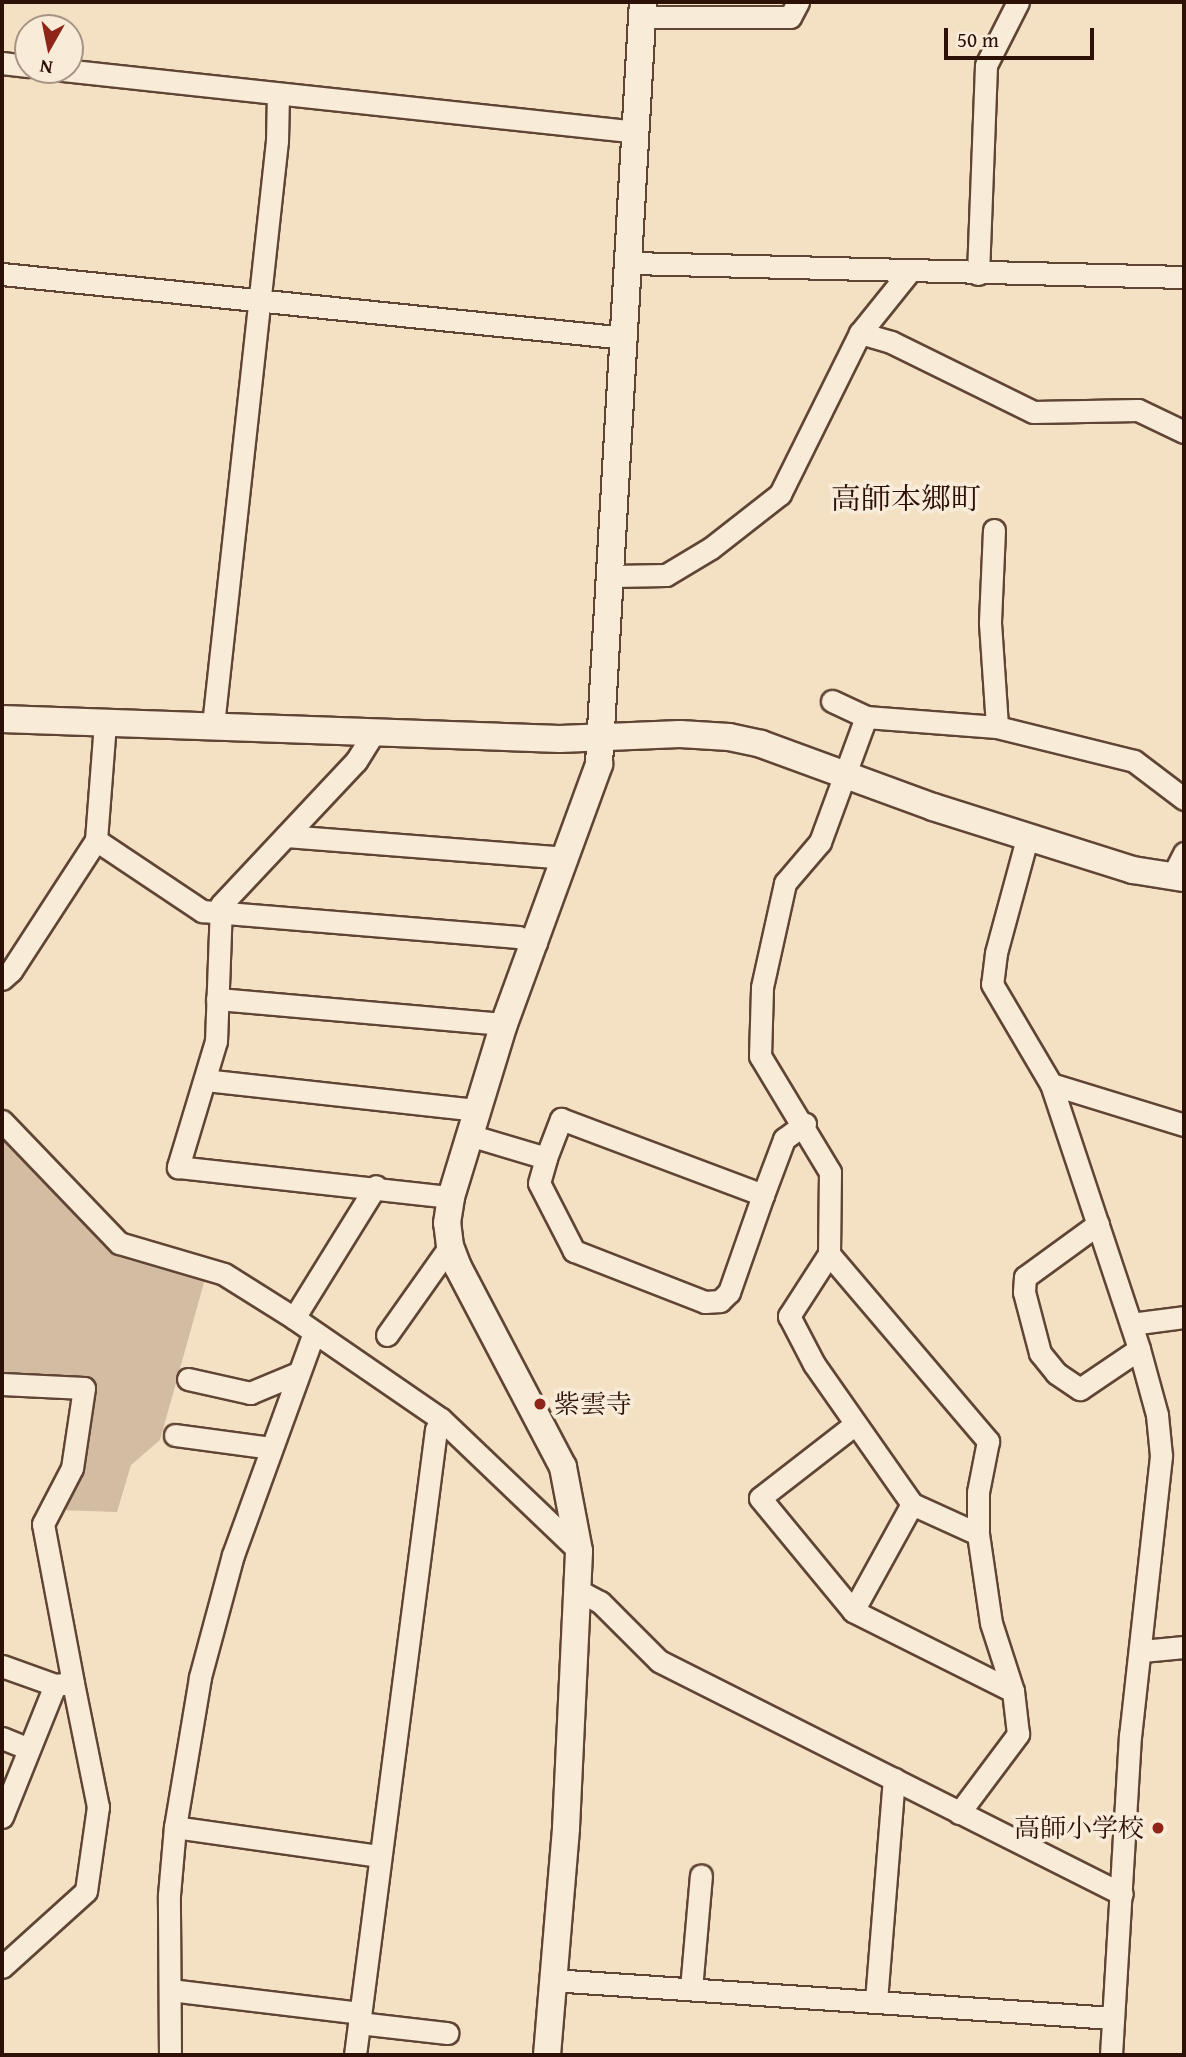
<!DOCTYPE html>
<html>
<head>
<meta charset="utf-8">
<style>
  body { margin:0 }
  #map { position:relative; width:1186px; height:2057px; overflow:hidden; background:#f4e0c3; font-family:"Gentium Book Plus","Noto Serif JP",serif }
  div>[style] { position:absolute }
  .green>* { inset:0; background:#d2bda3 }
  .roads { filter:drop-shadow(2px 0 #604535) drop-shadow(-2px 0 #604535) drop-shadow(0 2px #604535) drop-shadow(0 -2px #604535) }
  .minor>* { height:21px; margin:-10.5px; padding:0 10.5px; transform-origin:10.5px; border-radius:10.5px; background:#f8ebd8 }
  .tertiary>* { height:26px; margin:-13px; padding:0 13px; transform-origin:13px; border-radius:13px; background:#f8ebd8 }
  .dots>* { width:19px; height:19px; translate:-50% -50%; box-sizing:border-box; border:4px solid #f8ebd8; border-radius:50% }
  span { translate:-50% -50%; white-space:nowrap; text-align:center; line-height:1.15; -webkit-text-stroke:7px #f8ebd8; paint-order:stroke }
  .poi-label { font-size:26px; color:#2e1106 }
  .left { translate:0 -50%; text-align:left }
  .right { translate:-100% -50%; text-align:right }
  .quarter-label { font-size:30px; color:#2e1106 }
  .frame { position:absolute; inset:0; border:4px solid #2e1106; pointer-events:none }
  .north { position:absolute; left:14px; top:14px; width:70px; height:70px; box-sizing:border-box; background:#f8ebd8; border:2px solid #a79484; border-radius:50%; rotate:189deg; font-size:19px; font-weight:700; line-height:28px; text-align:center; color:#2e1106 }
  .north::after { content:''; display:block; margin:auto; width:24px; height:32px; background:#8f2418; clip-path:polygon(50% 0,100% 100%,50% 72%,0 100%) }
  .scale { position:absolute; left:944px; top:28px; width:150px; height:32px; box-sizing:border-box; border:4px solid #2e1106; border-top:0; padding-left:9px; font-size:21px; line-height:24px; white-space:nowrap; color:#2e1106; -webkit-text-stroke:5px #f8ebd8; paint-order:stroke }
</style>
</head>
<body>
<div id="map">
  <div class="green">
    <div style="clip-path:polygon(2px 1130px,130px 1260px,205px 1279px,160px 1440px,131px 1465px,117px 1512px,58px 1510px,80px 1472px,94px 1381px,2px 1375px)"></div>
  </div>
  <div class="roads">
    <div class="minor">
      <div style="left:642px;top:17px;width:148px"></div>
      <div style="left:790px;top:17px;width:17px;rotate:-62deg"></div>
      <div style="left:2px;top:63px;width:26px;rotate:7deg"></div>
      <div style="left:63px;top:70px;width:577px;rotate:6.16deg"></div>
      <div style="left:631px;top:263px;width:553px;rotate:1.45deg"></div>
      <div style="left:2px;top:274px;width:627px;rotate:5.86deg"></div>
      <div style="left:978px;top:274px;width:209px;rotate:-87.8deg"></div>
      <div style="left:986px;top:65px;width:71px;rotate:-63.1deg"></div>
      <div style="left:860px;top:333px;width:32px;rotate:16deg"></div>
      <div style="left:891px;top:342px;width:158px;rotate:26.2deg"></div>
      <div style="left:1033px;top:412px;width:105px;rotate:-1.1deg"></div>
      <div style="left:1138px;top:410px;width:51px;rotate:25.6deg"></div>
      <div style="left:994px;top:530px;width:93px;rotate:92.5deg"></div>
      <div style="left:990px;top:623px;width:104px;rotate:86.1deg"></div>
      <div style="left:613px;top:576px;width:53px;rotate:-1.1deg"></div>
      <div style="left:666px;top:575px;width:52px;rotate:-31deg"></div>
      <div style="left:711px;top:548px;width:88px;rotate:-38deg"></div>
      <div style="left:780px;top:494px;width:180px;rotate:-63.6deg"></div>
      <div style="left:860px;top:333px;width:78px;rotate:-51.2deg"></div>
      <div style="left:832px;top:701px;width:38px;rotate:25deg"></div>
      <div style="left:105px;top:723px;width:117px;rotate:94.4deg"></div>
      <div style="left:96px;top:840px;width:128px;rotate:33.8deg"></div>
      <div style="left:202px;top:911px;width:317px;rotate:4.7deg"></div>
      <div style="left:518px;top:937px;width:19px;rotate:18deg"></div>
      <div style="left:213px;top:725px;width:587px;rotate:-83.75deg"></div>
      <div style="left:277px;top:141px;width:47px;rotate:-88.8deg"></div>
      <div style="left:373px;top:734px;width:32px;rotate:122deg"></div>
      <div style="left:356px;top:761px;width:197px;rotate:133.2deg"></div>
      <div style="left:221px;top:905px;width:136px;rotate:92.1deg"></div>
      <div style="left:216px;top:1041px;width:132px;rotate:106.8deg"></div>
      <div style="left:178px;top:1167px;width:275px;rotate:6.3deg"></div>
      <div style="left:1028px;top:835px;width:122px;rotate:105.2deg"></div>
      <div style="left:996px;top:953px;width:31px;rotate:97deg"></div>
      <div style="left:992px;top:984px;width:116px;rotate:59.5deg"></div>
      <div style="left:1051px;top:1084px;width:279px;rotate:71.6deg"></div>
      <div style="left:1139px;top:1349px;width:68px;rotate:74.7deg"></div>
      <div style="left:1157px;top:1415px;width:41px;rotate:84.4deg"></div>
      <div style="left:1161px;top:1456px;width:281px;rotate:96.3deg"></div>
      <div style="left:1130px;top:1735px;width:321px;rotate:93.4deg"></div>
      <div style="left:287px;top:836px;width:280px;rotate:4.5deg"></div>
      <div style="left:1172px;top:877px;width:27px;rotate:-63deg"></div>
      <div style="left:2px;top:979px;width:12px;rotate:-42deg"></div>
      <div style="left:11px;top:971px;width:156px;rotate:-57deg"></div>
      <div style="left:217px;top:999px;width:288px;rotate:5deg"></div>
      <div style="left:205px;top:1080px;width:273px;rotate:6.3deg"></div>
      <div style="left:1051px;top:1084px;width:139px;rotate:17.1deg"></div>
      <div style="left:2px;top:1121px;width:169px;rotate:46.2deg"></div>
      <div style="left:119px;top:1243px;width:109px;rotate:16.4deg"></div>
      <div style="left:224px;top:1274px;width:83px;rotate:32.2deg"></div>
      <div style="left:294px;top:1318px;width:178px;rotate:34.5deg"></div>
      <div style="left:441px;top:1419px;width:191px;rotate:43.7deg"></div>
      <div style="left:469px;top:1135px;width:80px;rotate:16.6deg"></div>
      <div style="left:546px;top:1158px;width:42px;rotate:-69deg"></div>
      <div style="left:561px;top:1119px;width:216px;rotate:20.6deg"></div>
      <div style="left:763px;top:1195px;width:103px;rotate:109.3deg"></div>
      <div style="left:729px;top:1292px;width:13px;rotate:135deg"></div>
      <div style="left:720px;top:1301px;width:15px;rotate:176deg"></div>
      <div style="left:705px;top:1302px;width:141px;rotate:-158.7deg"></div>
      <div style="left:574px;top:1251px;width:76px;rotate:-117.2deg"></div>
      <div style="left:539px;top:1183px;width:26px;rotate:-74deg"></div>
      <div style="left:763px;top:1195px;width:60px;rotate:-69.4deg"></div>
      <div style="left:784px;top:1139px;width:26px;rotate:-36deg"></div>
      <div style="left:1098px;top:1224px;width:90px;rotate:144deg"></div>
      <div style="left:1025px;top:1277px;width:15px;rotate:94deg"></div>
      <div style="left:1024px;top:1292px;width:63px;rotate:75.3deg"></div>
      <div style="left:1040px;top:1353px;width:26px;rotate:51deg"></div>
      <div style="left:1056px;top:1373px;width:29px;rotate:34deg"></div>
      <div style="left:1080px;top:1389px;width:71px;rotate:-34.1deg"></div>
      <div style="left:829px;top:1254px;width:74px;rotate:122.8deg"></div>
      <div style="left:789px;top:1316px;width:54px;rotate:62.5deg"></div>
      <div style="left:814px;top:1364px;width:171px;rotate:55deg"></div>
      <div style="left:912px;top:1504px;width:72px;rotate:24.4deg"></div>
      <div style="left:294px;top:1318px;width:155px;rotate:-58.2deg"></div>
      <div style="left:1131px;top:1324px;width:53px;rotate:-7.5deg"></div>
      <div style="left:387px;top:1335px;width:109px;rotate:-54.7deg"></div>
      <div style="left:188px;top:1379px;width:64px;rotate:12.7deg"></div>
      <div style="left:250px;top:1393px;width:52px;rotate:-22.6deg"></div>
      <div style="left:2px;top:1384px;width:82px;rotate:2.8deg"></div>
      <div style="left:84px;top:1388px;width:81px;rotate:98.5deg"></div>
      <div style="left:72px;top:1468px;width:63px;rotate:117.4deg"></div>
      <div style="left:43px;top:1524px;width:162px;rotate:79.3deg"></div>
      <div style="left:73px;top:1683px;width:18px;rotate:174deg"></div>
      <div style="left:55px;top:1685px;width:142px;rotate:111.9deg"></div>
      <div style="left:854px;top:1425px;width:119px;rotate:142.2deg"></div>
      <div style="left:760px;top:1498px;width:146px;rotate:50.5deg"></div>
      <div style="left:853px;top:1611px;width:179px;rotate:26.6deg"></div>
      <div style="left:175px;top:1435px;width:97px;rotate:7.7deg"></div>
      <div style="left:579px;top:1591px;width:24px;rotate:28deg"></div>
      <div style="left:600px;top:1602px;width:83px;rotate:45deg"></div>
      <div style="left:659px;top:1661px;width:518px;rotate:26.71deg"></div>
      <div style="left:853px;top:1611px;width:122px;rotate:-61.1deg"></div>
      <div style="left:1142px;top:1651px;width:42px;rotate:-5.4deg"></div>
      <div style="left:2px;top:1666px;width:56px;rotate:19.7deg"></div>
      <div style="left:2px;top:1738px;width:29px;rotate:22deg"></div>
      <div style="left:959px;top:1813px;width:99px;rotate:-53.2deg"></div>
      <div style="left:1018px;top:1734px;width:43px;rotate:-96.6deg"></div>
      <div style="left:1013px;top:1691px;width:71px;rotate:-107.9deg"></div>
      <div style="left:991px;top:1623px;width:90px;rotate:-98.3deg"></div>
      <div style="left:978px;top:1534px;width:42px;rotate:-90deg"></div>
      <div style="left:978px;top:1492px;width:52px;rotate:-78.9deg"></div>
      <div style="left:988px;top:1441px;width:245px;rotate:-130.4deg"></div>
      <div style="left:829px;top:1254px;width:82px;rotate:-89.3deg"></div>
      <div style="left:830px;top:1172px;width:135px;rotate:-121.1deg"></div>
      <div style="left:760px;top:1056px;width:69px;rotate:-88.3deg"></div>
      <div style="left:762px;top:987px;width:107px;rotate:-77.5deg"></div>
      <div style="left:785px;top:883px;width:54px;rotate:-49.5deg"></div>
      <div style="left:820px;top:842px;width:133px;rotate:-69.8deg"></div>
      <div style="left:866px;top:717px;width:131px;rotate:4.4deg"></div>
      <div style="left:997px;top:727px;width:141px;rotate:13.9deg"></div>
      <div style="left:1134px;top:761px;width:63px;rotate:37.2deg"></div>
      <div style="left:175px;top:1827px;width:207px;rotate:8.1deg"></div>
      <div style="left:2px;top:1967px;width:113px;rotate:-42.1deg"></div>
      <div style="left:86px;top:1891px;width:85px;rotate:-81.9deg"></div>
      <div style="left:98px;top:1807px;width:126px;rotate:-101.4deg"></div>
      <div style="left:552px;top:1980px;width:562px;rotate:3.88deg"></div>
      <div style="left:691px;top:1989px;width:114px;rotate:-85deg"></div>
      <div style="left:170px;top:1990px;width:191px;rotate:6.9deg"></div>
      <div style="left:876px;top:2001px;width:223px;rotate:-85.4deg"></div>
      <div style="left:359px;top:2023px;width:89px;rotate:6.5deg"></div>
      <div style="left:170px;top:2055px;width:160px;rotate:-90.4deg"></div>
      <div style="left:169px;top:1895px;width:68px;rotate:-85deg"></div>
      <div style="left:175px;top:1827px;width:152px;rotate:-80.5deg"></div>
      <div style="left:200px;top:1677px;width:126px;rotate:-74.9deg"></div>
      <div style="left:233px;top:1555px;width:236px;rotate:-70deg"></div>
      <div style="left:355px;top:2055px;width:630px;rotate:-82.62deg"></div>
      <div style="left:436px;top:1430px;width:12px;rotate:-66deg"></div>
    </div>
    <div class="tertiary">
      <div style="left:2px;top:719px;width:558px;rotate:2.05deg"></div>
      <div style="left:560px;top:739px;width:120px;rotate:-2.4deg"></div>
      <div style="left:680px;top:734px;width:49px;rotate:3.5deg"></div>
      <div style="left:729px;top:737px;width:33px;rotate:12deg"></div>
      <div style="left:761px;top:744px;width:183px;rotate:20.1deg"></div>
      <div style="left:933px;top:807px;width:210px;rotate:17.5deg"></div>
      <div style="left:1133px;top:870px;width:52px;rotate:8.9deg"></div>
      <div style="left:547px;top:2055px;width:228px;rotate:-85.2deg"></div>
      <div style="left:566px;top:1828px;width:277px;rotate:-87.3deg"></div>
      <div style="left:579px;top:1551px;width:86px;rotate:-100.8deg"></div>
      <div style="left:563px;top:1467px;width:226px;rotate:-117.7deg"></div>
      <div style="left:458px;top:1267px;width:22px;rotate:-111deg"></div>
      <div style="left:450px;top:1246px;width:23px;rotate:-97deg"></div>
      <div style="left:447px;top:1223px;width:26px;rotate:-81deg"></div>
      <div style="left:451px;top:1197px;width:181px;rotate:-73deg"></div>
      <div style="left:504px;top:1024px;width:277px;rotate:-69.9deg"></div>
      <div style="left:599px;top:764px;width:763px;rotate:-86.7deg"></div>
    </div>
  </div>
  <div class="dots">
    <div style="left:540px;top:1404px;background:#8f2418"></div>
    <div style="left:1158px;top:1828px;background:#8f2418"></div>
  </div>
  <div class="poi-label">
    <span class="left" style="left:554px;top:1404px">紫雲寺</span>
    <span class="right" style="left:1144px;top:1828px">高師小学校</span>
  </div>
  <div class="quarter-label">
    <span style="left:906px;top:498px">高師本郷町</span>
  </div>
  <div class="frame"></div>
  <div class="north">N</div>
  <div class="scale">50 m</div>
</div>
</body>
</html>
